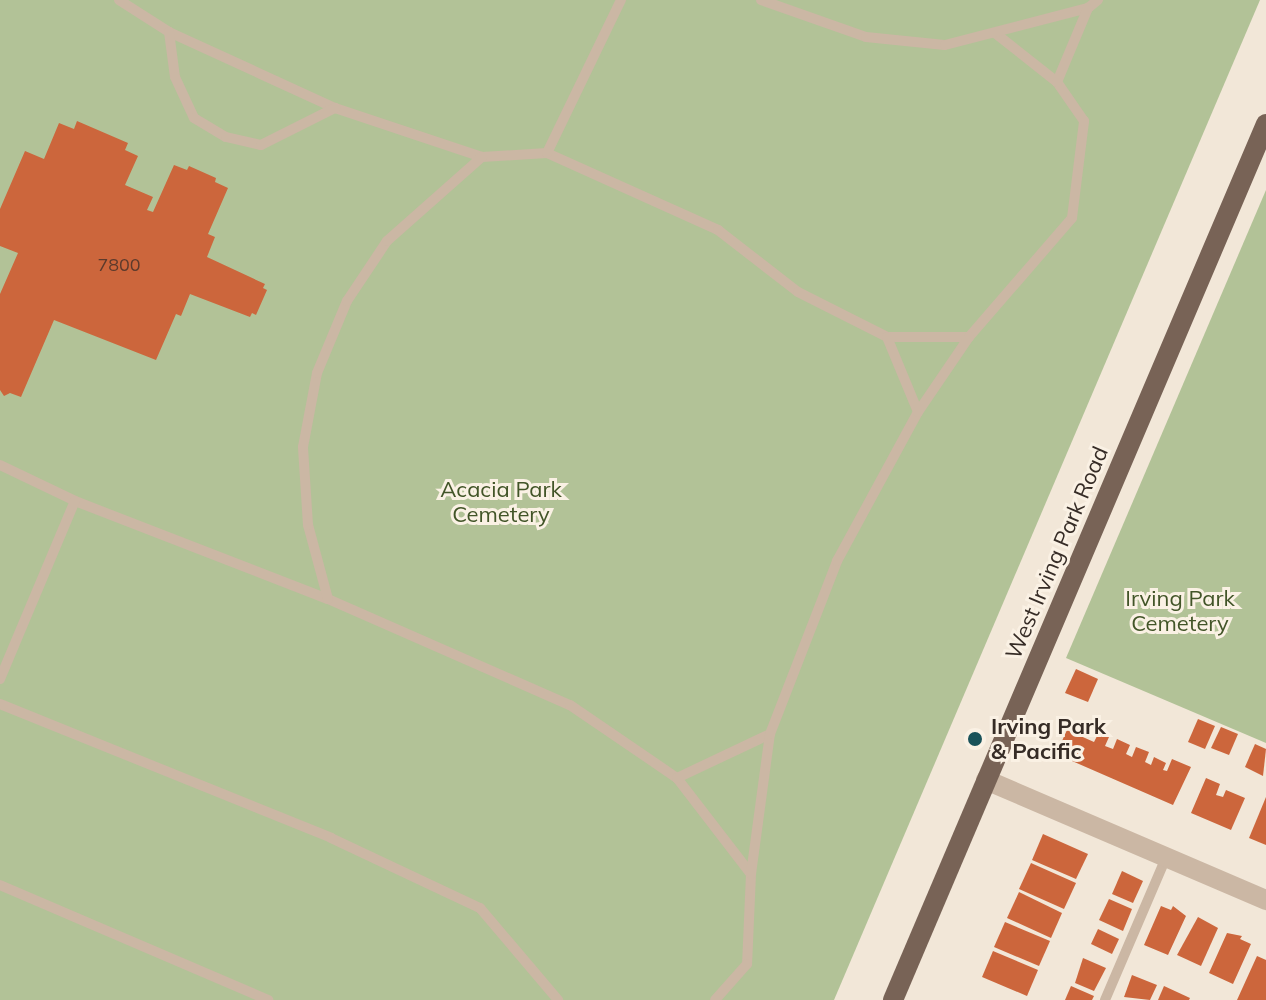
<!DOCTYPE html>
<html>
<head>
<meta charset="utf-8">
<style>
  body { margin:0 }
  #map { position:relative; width:1266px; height:1000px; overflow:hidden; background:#f2e7d8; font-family:Mulish,sans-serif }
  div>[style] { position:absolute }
  .green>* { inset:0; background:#b2c297 }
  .building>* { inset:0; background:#cc663c }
  .lane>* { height:10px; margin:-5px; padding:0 5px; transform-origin:5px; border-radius:5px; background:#cbb7a4 }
  .street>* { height:20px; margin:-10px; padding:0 10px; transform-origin:10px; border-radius:10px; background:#cbb7a4 }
  .primary>* { height:20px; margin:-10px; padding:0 10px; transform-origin:10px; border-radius:10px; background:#786356 }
  .dots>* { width:22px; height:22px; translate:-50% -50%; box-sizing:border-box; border:4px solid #faf1e4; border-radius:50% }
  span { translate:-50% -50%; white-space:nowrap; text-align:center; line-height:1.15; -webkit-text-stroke:6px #faf1e4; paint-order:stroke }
  .number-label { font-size:18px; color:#5c3a2c }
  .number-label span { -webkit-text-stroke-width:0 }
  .park-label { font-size:22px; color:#425528 }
  .street-label { font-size:22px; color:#362c26 }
  .poi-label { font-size:22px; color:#362c26; font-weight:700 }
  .left { translate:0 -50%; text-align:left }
</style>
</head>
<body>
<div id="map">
  <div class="green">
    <div style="clip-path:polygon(0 0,1260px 0,834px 1000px,0 1000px)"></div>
    <div style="clip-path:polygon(1266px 190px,1266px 743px,1066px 658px)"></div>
  </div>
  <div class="building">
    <div style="clip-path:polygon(77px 121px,128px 143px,125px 150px,138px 156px,125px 185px,153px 197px,147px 210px,153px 212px,174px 165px,187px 170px,189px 166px,216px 178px,215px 182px,228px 188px,208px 234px,215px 237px,207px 257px,265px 284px,263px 288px,267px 290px,256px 315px,252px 313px,250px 317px,190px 294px,181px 316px,176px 314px,156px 360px,54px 320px,21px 397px,10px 393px,4px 396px,0 390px,0 294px,18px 253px,0 246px,0 209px,25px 151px,44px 159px,59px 123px,74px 129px)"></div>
    <div style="clip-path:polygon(1076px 669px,1098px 679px,1088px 702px,1065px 693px)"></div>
    <div style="clip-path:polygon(1198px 719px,1215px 726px,1205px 749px,1188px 742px)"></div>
    <div style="clip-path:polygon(1221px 727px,1238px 734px,1229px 755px,1211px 748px)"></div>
    <div style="clip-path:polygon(1067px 730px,1094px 742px,1099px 732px,1109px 737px,1105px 746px,1113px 749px,1117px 739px,1130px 745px,1126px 754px,1132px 757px,1136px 747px,1149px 752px,1145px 762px,1151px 765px,1154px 757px,1166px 763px,1163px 770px,1167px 771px,1172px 759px,1191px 767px,1173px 805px,1056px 754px)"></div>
    <div style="clip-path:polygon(1255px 744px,1266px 749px,1263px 776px,1245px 767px)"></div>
    <div style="clip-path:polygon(1206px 778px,1220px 784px,1216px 795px,1223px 797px,1226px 790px,1245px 798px,1231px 830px,1191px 813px)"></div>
    <div style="clip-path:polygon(1266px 797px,1266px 845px,1249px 838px)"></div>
    <div style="clip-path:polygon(1043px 834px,1088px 854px,1076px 879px,1032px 860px)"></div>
    <div style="clip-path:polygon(1031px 863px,1076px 883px,1064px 909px,1019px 889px)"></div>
    <div style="clip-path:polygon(1122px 871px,1143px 881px,1133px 903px,1112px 894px)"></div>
    <div style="clip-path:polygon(1019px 892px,1062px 913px,1051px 938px,1007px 918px)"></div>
    <div style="clip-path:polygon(1109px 899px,1132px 909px,1123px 931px,1099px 920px)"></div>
    <div style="clip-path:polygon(1161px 906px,1171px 910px,1173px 906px,1186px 916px,1168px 955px,1144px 945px)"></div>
    <div style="clip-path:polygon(1198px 917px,1218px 928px,1201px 966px,1177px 955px)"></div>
    <div style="clip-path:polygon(1005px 922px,1050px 941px,1039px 966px,994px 947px)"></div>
    <div style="clip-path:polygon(1098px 929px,1119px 939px,1112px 954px,1091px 944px)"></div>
    <div style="clip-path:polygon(1227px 933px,1242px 936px,1240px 939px,1251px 944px,1233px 984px,1209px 973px)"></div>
    <div style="clip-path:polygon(993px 951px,1038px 970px,1027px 996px,982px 977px)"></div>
    <div style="clip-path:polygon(1257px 956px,1266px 960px,1266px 1000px,1237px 1000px)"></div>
    <div style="clip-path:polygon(1083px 958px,1106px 968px,1094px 991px,1075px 983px)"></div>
    <div style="clip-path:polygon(1132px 975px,1157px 985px,1150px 1000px,1124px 997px)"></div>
    <div style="clip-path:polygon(1071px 986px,1094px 996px,1092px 1000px,1065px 1000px)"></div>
    <div style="clip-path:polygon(1164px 986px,1190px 998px,1189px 1000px,1158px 1000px)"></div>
  </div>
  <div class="lane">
    <div style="left:119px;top:0;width:59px;rotate:32.6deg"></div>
    <div style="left:169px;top:32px;width:183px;rotate:24.6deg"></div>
    <div style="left:335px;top:108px;width:155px;rotate:18.4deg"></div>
    <div style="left:482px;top:157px;width:65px;rotate:-3.5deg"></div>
    <div style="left:547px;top:153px;width:188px;rotate:24.2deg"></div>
    <div style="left:718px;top:230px;width:101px;rotate:37.8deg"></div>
    <div style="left:798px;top:292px;width:100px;rotate:26.8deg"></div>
    <div style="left:887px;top:337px;width:82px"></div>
    <div style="left:969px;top:337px;width:157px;rotate:-49.1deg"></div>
    <div style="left:1072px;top:218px;width:98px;rotate:-82.9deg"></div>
    <div style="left:1084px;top:121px;width:47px;rotate:-124.7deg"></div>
    <div style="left:1057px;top:82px;width:79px;rotate:-141.7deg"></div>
    <div style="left:761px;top:0;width:111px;rotate:19.4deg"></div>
    <div style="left:866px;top:37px;width:79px;rotate:5.8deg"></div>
    <div style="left:945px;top:45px;width:148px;rotate:-14.5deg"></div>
    <div style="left:1088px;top:8px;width:13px;rotate:-39deg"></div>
    <div style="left:169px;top:32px;width:45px;rotate:82.4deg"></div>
    <div style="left:175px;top:77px;width:45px;rotate:65.1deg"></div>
    <div style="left:194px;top:118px;width:37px;rotate:31deg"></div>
    <div style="left:226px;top:137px;width:36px;rotate:13deg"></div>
    <div style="left:261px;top:145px;width:83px;rotate:-26.6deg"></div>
    <div style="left:1057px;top:82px;width:80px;rotate:-67.3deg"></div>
    <div style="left:547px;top:153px;width:170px;rotate:-64.2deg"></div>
    <div style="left:887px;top:337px;width:81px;rotate:67.5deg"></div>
    <div style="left:0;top:465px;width:83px;rotate:25.6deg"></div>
    <div style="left:75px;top:501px;width:271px;rotate:21.2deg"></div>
    <div style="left:328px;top:599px;width:264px;rotate:23.7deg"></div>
    <div style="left:570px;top:705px;width:130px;rotate:34.3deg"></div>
    <div style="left:677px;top:778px;width:121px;rotate:52.4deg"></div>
    <div style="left:751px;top:874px;width:90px;rotate:92.5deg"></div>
    <div style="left:747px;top:964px;width:48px;rotate:131.6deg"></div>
    <div style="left:328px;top:599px;width:77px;rotate:-105.1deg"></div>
    <div style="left:308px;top:525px;width:78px;rotate:-93.7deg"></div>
    <div style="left:303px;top:447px;width:75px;rotate:-79.3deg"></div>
    <div style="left:317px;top:373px;width:78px;rotate:-67.4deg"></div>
    <div style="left:347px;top:301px;width:72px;rotate:-56.3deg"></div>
    <div style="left:387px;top:241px;width:127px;rotate:-41.5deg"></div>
    <div style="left:0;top:679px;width:193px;rotate:-67.2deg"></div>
    <div style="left:0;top:704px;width:357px;rotate:22deg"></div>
    <div style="left:331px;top:838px;width:165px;rotate:25.2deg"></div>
    <div style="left:480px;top:908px;width:121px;rotate:49.7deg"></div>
    <div style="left:677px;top:778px;width:103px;rotate:-25.3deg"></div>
    <div style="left:751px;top:874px;width:141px;rotate:-82.3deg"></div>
    <div style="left:770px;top:734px;width:186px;rotate:-68.8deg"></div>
    <div style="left:837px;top:561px;width:170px;rotate:-61.5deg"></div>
    <div style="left:918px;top:412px;width:91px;rotate:-55.8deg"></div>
    <div style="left:0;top:885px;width:292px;rotate:23.2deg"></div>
    <div style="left:1105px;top:1000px;width:155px;rotate:-66.8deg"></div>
  </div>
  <div class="street">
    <div style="left:986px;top:780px;width:305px;rotate:23.2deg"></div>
  </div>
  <div class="primary">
    <div style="left:893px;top:1000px;width:952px;rotate:-66.94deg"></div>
  </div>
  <div class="dots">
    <div style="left:975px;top:739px;background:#195259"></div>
  </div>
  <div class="number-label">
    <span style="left:119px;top:265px">7800</span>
  </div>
  <div class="park-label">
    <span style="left:501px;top:502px">Acacia Park<br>Cemetery</span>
    <span style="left:1180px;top:611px">Irving Park<br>Cemetery</span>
  </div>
  <div class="street-label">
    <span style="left:1057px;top:553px;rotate:-67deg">West Irving Park Road</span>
  </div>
  <div class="poi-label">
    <span class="left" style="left:991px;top:739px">Irving Park<br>&amp; Pacific</span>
  </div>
</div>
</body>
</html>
